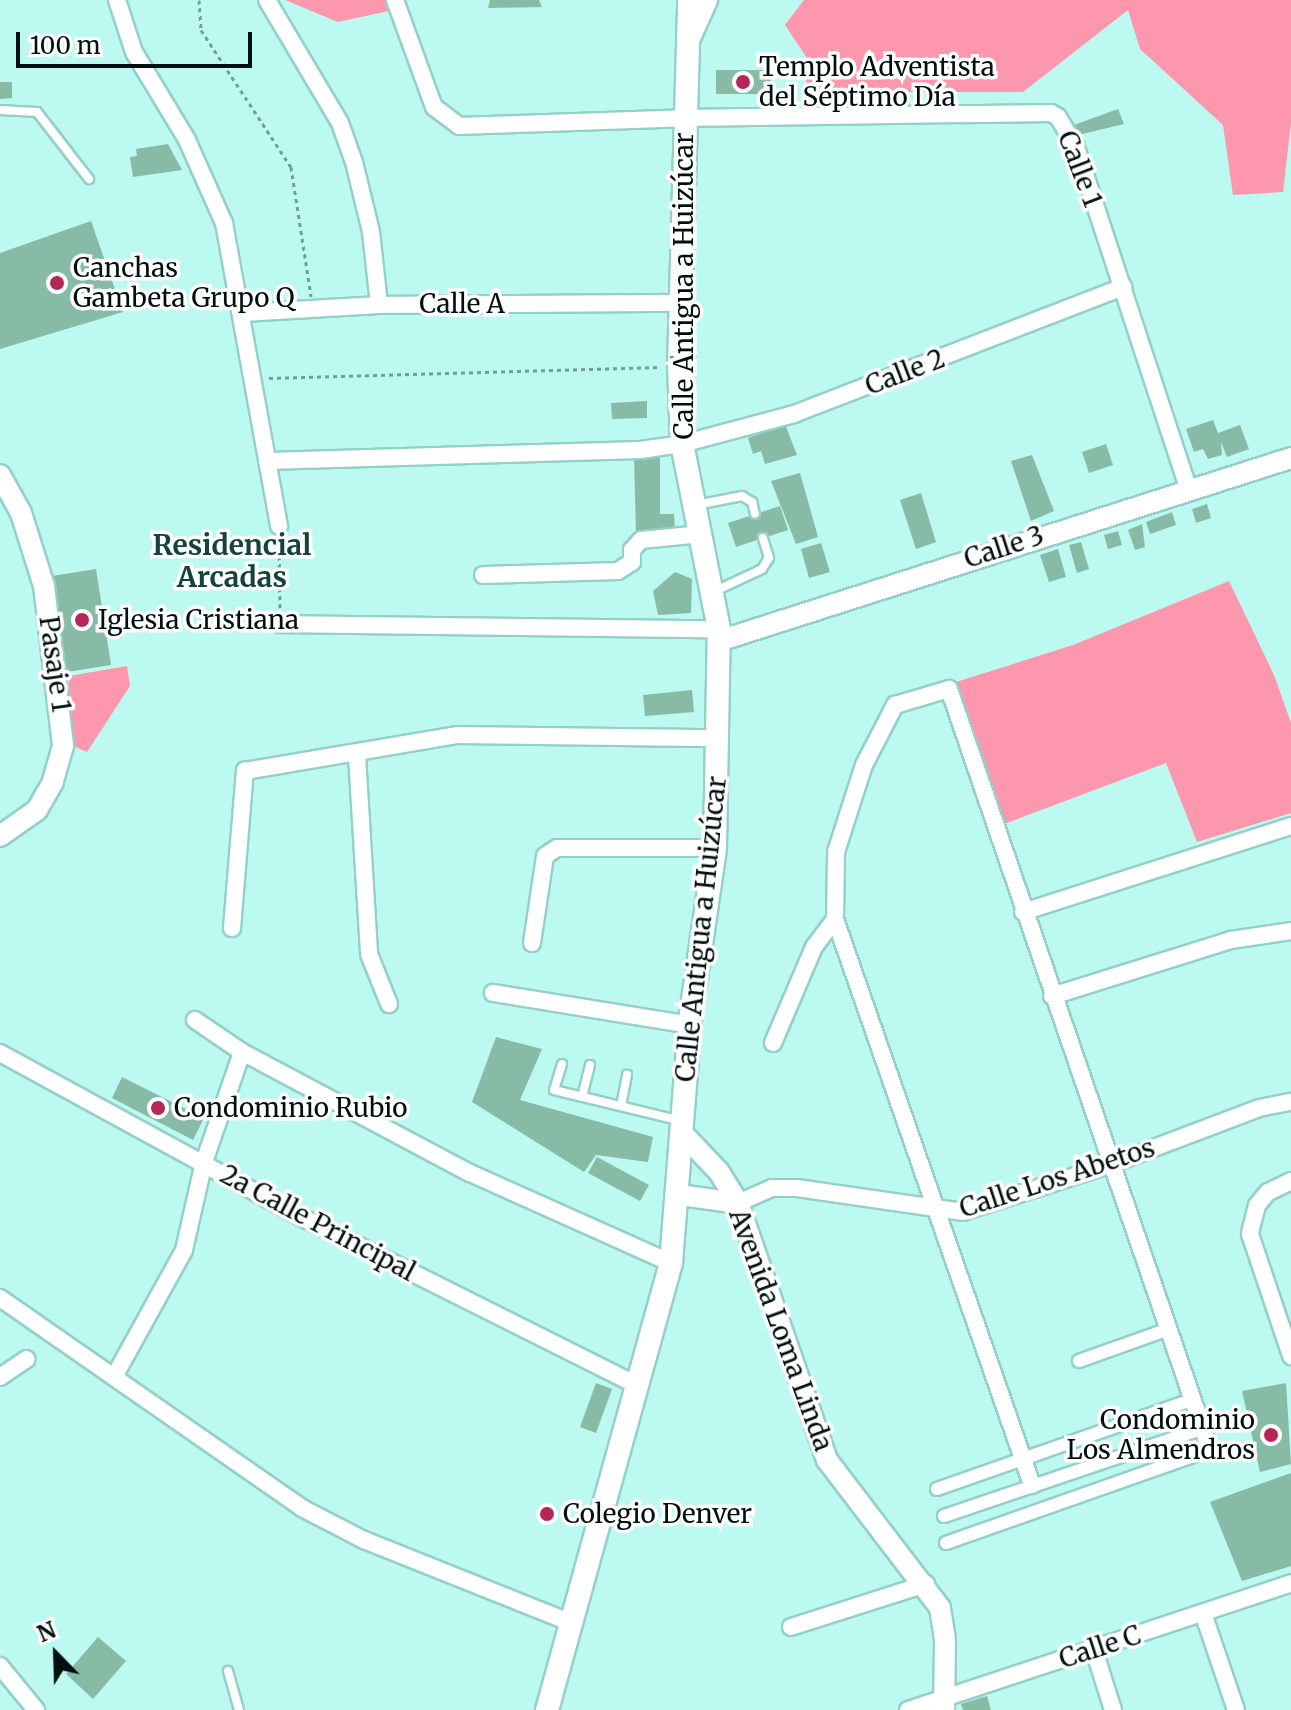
<!DOCTYPE html>
<html>
<head>
<meta charset="utf-8">
<style>
  body { margin:0 }
  #map { position:relative; width:1291px; height:1710px; overflow:hidden; background:#bcf9f1; font-family:Merriweather,serif }
  div>[style] { position:absolute }
  .green>* { inset:0; background:#fd97ad }
  .building>* { inset:0; background:#88bba5 }
  .path>* { height:3px; margin-top:-1.5px; transform-origin:0; background:repeating-linear-gradient(90deg,#739e98 0 4px,transparent 0 8px) }
  .roads { filter:drop-shadow(2px 0 #94d0c9) drop-shadow(-2px 0 #94d0c9) drop-shadow(0 2px #94d0c9) drop-shadow(0 -2px #94d0c9) }
  .service>* { height:8px; margin:-4px; padding:0 4px; transform-origin:4px; border-radius:4px; background:#fff }
  .pedestrian>* { height:12px; margin:-6px; padding:0 6px; transform-origin:6px; border-radius:6px; background:#fff }
  .minor>* { height:16px; margin:-8px; padding:0 8px; transform-origin:8px; border-radius:8px; background:#fff }
  .tertiary>* { height:20px; margin:-10px; padding:0 10px; transform-origin:10px; border-radius:10px; background:#fff }
  .secondary>* { height:22px; margin:-11px; padding:0 11px; transform-origin:11px; border-radius:11px; background:#fff }
  .path-bridge>* { height:3px; margin-top:-1.5px; transform-origin:0; background:repeating-linear-gradient(90deg,#739e98 0 4px,transparent 0 8px) }
  .dots>* { width:22px; height:22px; translate:-50% -50%; box-sizing:border-box; border:4px solid #fff; border-radius:50% }
  span { translate:-50% -50%; white-space:nowrap; text-align:center; line-height:1.15; -webkit-text-stroke:7px #fff; paint-order:stroke }
  .poi-label { font-size:26px; color:#00100e }
  .left { translate:0 -50%; text-align:left }
  .right { translate:-100% -50%; text-align:right }
  .street-label { font-size:26px; color:#00100e }
  .neighbourhood-label { font-size:28px; color:#14433e; font-weight:700 }
  .north { position:absolute; left:16px; top:1614px; width:80px; height:80px; -webkit-text-stroke:6px #fff; paint-order:stroke; rotate:337deg; font-size:22px; font-weight:700; line-height:32px; text-align:center; color:#00100e }
  .north::after { content:''; display:block; margin:auto; width:28px; height:36px; background:#00100e; clip-path:polygon(50% 0,100% 100%,50% 72%,0 100%) }
  .scale { position:absolute; left:16px; top:32px; width:236px; height:36px; box-sizing:border-box; border:4px solid #00100e; border-top:0; padding-left:10px; font-size:24px; line-height:28px; white-space:nowrap; color:#00100e; -webkit-text-stroke:6px #fff; paint-order:stroke }
</style>
</head>
<body>
<div id="map">
  <div class="green">
    <div style="clip-path:polygon(285px 0,393px 0,393px 10px,338px 22px)"></div>
    <div style="clip-path:polygon(804px 0,1291px 0,1291px 123px,1283px 192px,1233px 195px,1223px 125px,1140px 49px,1128px 10px,1023px 92px,806px 92px,807px 58px,785px 25px)"></div>
    <div style="clip-path:polygon(1229px 581px,1274px 675px,1291px 723px,1291px 813px,1197px 842px,1166px 763px,1004px 824px,953px 683px,1073px 645px)"></div>
    <div style="clip-path:polygon(127px 666px,130px 686px,87px 752px,66px 743px,69px 676px)"></div>
  </div>
  <div class="building">
    <div style="clip-path:polygon(490px 0,539px 0,542px 7px,488px 8px)"></div>
    <div style="clip-path:polygon(716px 70px,771px 70px,771px 94px,716px 94px)"></div>
    <div style="clip-path:polygon(0 82px,12px 82px,12px 98px,0 99px)"></div>
    <div style="clip-path:polygon(1118px 109px,1124px 124px,1078px 135px,1074px 125px)"></div>
    <div style="clip-path:polygon(168px 144px,182px 170px,133px 177px,130px 157px,137px 156px,136px 149px)"></div>
    <div style="clip-path:polygon(91px 221px,123px 312px,0 349px,0 253px)"></div>
    <div style="clip-path:polygon(647px 401px,647px 418px,612px 419px,611px 403px)"></div>
    <div style="clip-path:polygon(1213px 420px,1218px 433px,1240px 425px,1249px 449px,1227px 457px,1221px 442px,1222px 455px,1208px 459px,1203px 449px,1194px 452px,1186px 429px)"></div>
    <div style="clip-path:polygon(785px 424px,797px 455px,765px 464px,761px 451px,753px 454px,748px 438px)"></div>
    <div style="clip-path:polygon(1106px 444px,1113px 465px,1089px 473px,1082px 452px)"></div>
    <div style="clip-path:polygon(1032px 455px,1054px 511px,1031px 521px,1011px 461px)"></div>
    <div style="clip-path:polygon(634px 457px,660px 457px,660px 514px,674px 514px,675px 532px,636px 534px)"></div>
    <div style="clip-path:polygon(800px 473px,818px 537px,796px 544px,771px 481px)"></div>
    <div style="clip-path:polygon(921px 493px,936px 542px,916px 549px,900px 500px)"></div>
    <div style="clip-path:polygon(1207px 504px,1211px 518px,1196px 523px,1192px 509px)"></div>
    <div style="clip-path:polygon(780px 506px,788px 530px,736px 547px,728px 523px)"></div>
    <div style="clip-path:polygon(1172px 512px,1176px 525px,1150px 534px,1146px 522px)"></div>
    <div style="clip-path:polygon(1142px 524px,1145px 547px,1135px 550px,1128px 530px)"></div>
    <div style="clip-path:polygon(1118px 531px,1122px 545px,1108px 549px,1104px 535px)"></div>
    <div style="clip-path:polygon(1081px 542px,1089px 569px,1077px 573px,1069px 545px)"></div>
    <div style="clip-path:polygon(821px 543px,830px 572px,809px 578px,801px 549px)"></div>
    <div style="clip-path:polygon(1058px 549px,1066px 577px,1049px 582px,1040px 555px)"></div>
    <div style="clip-path:polygon(96px 569px,111px 665px,67px 672px,52px 576px)"></div>
    <div style="clip-path:polygon(675px 572px,692px 579px,691px 613px,658px 615px,653px 591px)"></div>
    <div style="clip-path:polygon(692px 690px,694px 712px,645px 716px,643px 695px)"></div>
    <div style="clip-path:polygon(496px 1037px,542px 1049px,520px 1100px,653px 1137px,648px 1162px,596px 1155px,584px 1172px,472px 1102px)"></div>
    <div style="clip-path:polygon(122px 1077px,204px 1118px,193px 1140px,112px 1098px)"></div>
    <div style="clip-path:polygon(597px 1157px,649px 1185px,640px 1201px,588px 1173px)"></div>
    <div style="clip-path:polygon(596px 1383px,612px 1389px,596px 1433px,580px 1427px)"></div>
    <div style="clip-path:polygon(1286px 1383px,1291px 1464px,1260px 1472px,1242px 1391px)"></div>
    <div style="clip-path:polygon(1291px 1473px,1291px 1566px,1242px 1581px,1210px 1502px)"></div>
    <div style="clip-path:polygon(98px 1637px,126px 1661px,93px 1699px,66px 1674px)"></div>
    <div style="clip-path:polygon(987px 1696px,991px 1710px,963px 1710px,961px 1704px)"></div>
  </div>
  <div class="path">
    <div style="left:199px;top:0;width:30px;rotate:86deg"></div>
    <div style="left:201px;top:30px;width:164px;rotate:56.7deg"></div>
    <div style="left:291px;top:167px;width:131px;rotate:81.2deg"></div>
    <div style="left:269px;top:378px;width:392px;rotate:-1.6deg"></div>
    <div style="left:279px;top:540px;width:69px;rotate:89.2deg"></div>
  </div>
  <div class="roads">
    <div class="service">
      <div style="left:0;top:110px;width:37px;rotate:3deg"></div>
      <div style="left:37px;top:112px;width:85px;rotate:52.2deg"></div>
      <div style="left:696px;top:505px;width:47px;rotate:-11.1deg"></div>
      <div style="left:742px;top:496px;width:12px;rotate:31deg"></div>
      <div style="left:752px;top:502px;width:12px;rotate:76deg"></div>
      <div style="left:713px;top:592px;width:54px;rotate:-25.1deg"></div>
      <div style="left:762px;top:569px;width:13px;rotate:-58deg"></div>
      <div style="left:769px;top:558px;width:21px;rotate:-107deg"></div>
      <div style="left:562px;top:1064px;width:27px;rotate:107deg"></div>
      <div style="left:554px;top:1090px;width:132px;rotate:13.6deg"></div>
      <div style="left:582px;top:1097px;width:33px;rotate:-76deg"></div>
      <div style="left:621px;top:1106px;width:32px;rotate:-79deg"></div>
      <div style="left:228px;top:1671px;width:41px;rotate:74.2deg"></div>
    </div>
    <div class="pedestrian">
      <div style="left:1079px;top:1361px;width:92px;rotate:-19.6deg"></div>
      <div style="left:937px;top:1489px;width:269px;rotate:-19.3deg"></div>
      <div style="left:944px;top:1516px;width:271px;rotate:-18.7deg"></div>
      <div style="left:946px;top:1543px;width:280px;rotate:-19.4deg"></div>
    </div>
    <div class="minor">
      <div style="left:117px;top:0;width:55px;rotate:71.9deg"></div>
      <div style="left:134px;top:52px;width:103px;rotate:58.9deg"></div>
      <div style="left:187px;top:140px;width:91px;rotate:66deg"></div>
      <div style="left:224px;top:223px;width:308px;rotate:79.7deg"></div>
      <div style="left:267px;top:0;width:143px;rotate:59.3deg"></div>
      <div style="left:340px;top:123px;width:41px;rotate:70.3deg"></div>
      <div style="left:354px;top:162px;width:72px;rotate:76.3deg"></div>
      <div style="left:371px;top:232px;width:73px;rotate:83.7deg"></div>
      <div style="left:395px;top:0;width:114px;rotate:70deg"></div>
      <div style="left:434px;top:107px;width:31px;rotate:37deg"></div>
      <div style="left:459px;top:126px;width:225px;rotate:-2deg"></div>
      <div style="left:684px;top:118px;width:367px;rotate:-0.8deg"></div>
      <div style="left:1051px;top:113px;width:8px;rotate:30deg"></div>
      <div style="left:1058px;top:117px;width:35px;rotate:59deg"></div>
      <div style="left:1076px;top:147px;width:358px;rotate:71.8deg"></div>
      <div style="left:243px;top:313px;width:136px;rotate:-3.4deg"></div>
      <div style="left:379px;top:305px;width:303px;rotate:-0.4deg"></div>
      <div style="left:267px;top:461px;width:373px;rotate:-1.7deg"></div>
      <div style="left:640px;top:450px;width:42px;rotate:-8.1deg"></div>
      <div style="left:682px;top:444px;width:116px;rotate:-15deg"></div>
      <div style="left:794px;top:414px;width:353px;rotate:-21.1deg"></div>
      <div style="left:483px;top:575px;width:135px;rotate:-1.7deg"></div>
      <div style="left:618px;top:571px;width:17px;rotate:-33deg"></div>
      <div style="left:632px;top:562px;width:12px;rotate:-90deg"></div>
      <div style="left:632px;top:550px;width:13px;rotate:-48deg"></div>
      <div style="left:641px;top:540px;width:61px;rotate:-5.6deg"></div>
      <div style="left:280px;top:624px;width:439px;rotate:0.7deg"></div>
      <div style="left:357px;top:756px;width:198px;rotate:86.5deg"></div>
      <div style="left:369px;top:954px;width:54px;rotate:68.2deg"></div>
      <div style="left:1023px;top:912px;width:281px;rotate:-17.8deg"></div>
      <div style="left:232px;top:928px;width:158px;rotate:-85.3deg"></div>
      <div style="left:245px;top:771px;width:216px;rotate:-9.6deg"></div>
      <div style="left:458px;top:735px;width:261px;rotate:0.7deg"></div>
      <div style="left:532px;top:943px;width:88px;rotate:-81.5deg"></div>
      <div style="left:545px;top:856px;width:14px;rotate:-34deg"></div>
      <div style="left:557px;top:848px;width:158px"></div>
      <div style="left:493px;top:993px;width:200px;rotate:9.2deg"></div>
      <div style="left:1052px;top:996px;width:188px;rotate:-17.4deg"></div>
      <div style="left:1231px;top:940px;width:61px;rotate:-8.5deg"></div>
      <div style="left:195px;top:1020px;width:57px;rotate:34.2deg"></div>
      <div style="left:242px;top:1052px;width:258px;rotate:28deg"></div>
      <div style="left:470px;top:1173px;width:220px;rotate:24.1deg"></div>
      <div style="left:773px;top:1043px;width:104px;rotate:-66.9deg"></div>
      <div style="left:814px;top:947px;width:35px;rotate:-53deg"></div>
      <div style="left:0;top:1053px;width:343px;rotate:28.6deg"></div>
      <div style="left:301px;top:1217px;width:378px;rotate:26.6deg"></div>
      <div style="left:1291px;top:1181px;width:25px;rotate:154deg"></div>
      <div style="left:1268px;top:1192px;width:17px;rotate:130deg"></div>
      <div style="left:1257px;top:1205px;width:30px;rotate:104deg"></div>
      <div style="left:1250px;top:1234px;width:129px;rotate:71.4deg"></div>
      <div style="left:738px;top:1203px;width:37px;rotate:-24deg"></div>
      <div style="left:772px;top:1188px;width:25px"></div>
      <div style="left:797px;top:1188px;width:168px;rotate:8.2deg"></div>
      <div style="left:963px;top:1212px;width:153px;rotate:-17.8deg"></div>
      <div style="left:1109px;top:1165px;width:160px;rotate:-20.8deg"></div>
      <div style="left:1259px;top:1108px;width:33px;rotate:-11deg"></div>
      <div style="left:0;top:1298px;width:368px;rotate:34.8deg"></div>
      <div style="left:302px;top:1508px;width:70px;rotate:27.3deg"></div>
      <div style="left:364px;top:1540px;width:224px;rotate:21.8deg"></div>
      <div style="left:0;top:1377px;width:32px;rotate:-34deg"></div>
      <div style="left:114px;top:1377px;width:145px;rotate:-61.1deg"></div>
      <div style="left:184px;top:1250px;width:90px;rotate:-77.2deg"></div>
      <div style="left:204px;top:1162px;width:116px;rotate:-70.9deg"></div>
      <div style="left:1032px;top:1485px;width:599px;rotate:-109.19deg"></div>
      <div style="left:835px;top:919px;width:67px;rotate:-89.1deg"></div>
      <div style="left:836px;top:852px;width:91px;rotate:-72.2deg"></div>
      <div style="left:864px;top:765px;width:68px;rotate:-62.7deg"></div>
      <div style="left:895px;top:705px;width:56px;rotate:-16.5deg"></div>
      <div style="left:949px;top:689px;width:805px;rotate:71.07deg"></div>
      <div style="left:1203px;top:1613px;width:102px;rotate:71.2deg"></div>
      <div style="left:791px;top:1627px;width:142px;rotate:-17.7deg"></div>
      <div style="left:1094px;top:1650px;width:63px;rotate:72.4deg"></div>
      <div style="left:0;top:1666px;width:57px;rotate:50.7deg"></div>
      <div style="left:908px;top:1710px;width:404px;rotate:-18.3deg"></div>
    </div>
    <div class="tertiary">
      <div style="left:0;top:475px;width:43px;rotate:61.1deg"></div>
      <div style="left:21px;top:513px;width:77px;rotate:72.5deg"></div>
      <div style="left:44px;top:586px;width:161px;rotate:83.2deg"></div>
      <div style="left:63px;top:746px;width:37px;rotate:106deg"></div>
      <div style="left:53px;top:782px;width:32px;rotate:120deg"></div>
      <div style="left:37px;top:810px;width:45px;rotate:144.9deg"></div>
      <div style="left:719px;top:641px;width:601px;rotate:-17.74deg"></div>
      <div style="left:682px;top:1133px;width:54px;rotate:46.5deg"></div>
      <div style="left:719px;top:1172px;width:36px;rotate:58deg"></div>
      <div style="left:738px;top:1203px;width:272px;rotate:70.9deg"></div>
      <div style="left:827px;top:1460px;width:186px;rotate:52.6deg"></div>
      <div style="left:940px;top:1608px;width:33px;rotate:81deg"></div>
      <div style="left:945px;top:1641px;width:69px;rotate:90.8deg"></div>
      <div style="left:679px;top:1195px;width:60px;rotate:7.7deg"></div>
    </div>
    <div class="secondary">
      <div style="left:689px;top:38px;width:42px;rotate:-65.9deg"></div>
      <div style="left:547px;top:1710px;width:464px;rotate:-74.5deg"></div>
      <div style="left:671px;top:1263px;width:244px;rotate:-85.5deg"></div>
      <div style="left:690px;top:1020px;width:174px;rotate:-81.7deg"></div>
      <div style="left:715px;top:848px;width:219px;rotate:-89deg"></div>
      <div style="left:719px;top:629px;width:189px;rotate:-101.3deg"></div>
      <div style="left:682px;top:444px;width:78px;rotate:-92.2deg"></div>
      <div style="left:679px;top:366px;width:366px;rotate:-88.4deg"></div>
    </div>
  </div>
  <div class="path-bridge">
    <div style="left:670px;top:357px;width:27px;rotate:-2deg"></div>
  </div>
  <div class="dots">
    <div style="left:743px;top:82px;background:#b62758"></div>
    <div style="left:57px;top:283px;background:#b62758"></div>
    <div style="left:82px;top:620px;background:#b62758"></div>
    <div style="left:158px;top:1108px;background:#b62758"></div>
    <div style="left:1271px;top:1435px;background:#b62758"></div>
    <div style="left:547px;top:1514px;background:#b62758"></div>
  </div>
  <div class="poi-label">
    <span class="left" style="left:759px;top:82px">Templo Adventista<br>del Séptimo Día</span>
    <span class="left" style="left:73px;top:283px">Canchas<br>Gambeta Grupo Q</span>
    <span class="left" style="left:98px;top:620px">Iglesia Cristiana</span>
    <span class="left" style="left:174px;top:1108px">Condominio Rubio</span>
    <span class="right" style="left:1255px;top:1435px">Condominio<br>Los Almendros</span>
    <span class="left" style="left:563px;top:1514px">Colegio Denver</span>
  </div>
  <div class="street-label">
    <span style="left:1080px;top:169px;rotate:69deg">Calle 1</span>
    <span style="left:684px;top:286px;rotate:-90deg">Calle Antigua a Huizúcar</span>
    <span style="left:462px;top:304px">Calle A</span>
    <span style="left:905px;top:372px;rotate:-21deg">Calle 2</span>
    <span style="left:1004px;top:547px;rotate:-18deg">Calle 3</span>
    <span style="left:55px;top:664px;rotate:82deg">Pasaje 1</span>
    <span style="left:701px;top:929px;rotate:-84deg">Calle Antigua a Huizúcar</span>
    <span style="left:1057px;top:1178px;rotate:-18deg">Calle Los Abetos</span>
    <span style="left:318px;top:1223px;rotate:28deg">2a Calle Principal</span>
    <span style="left:781px;top:1330px;rotate:70deg">Avenida Loma Linda</span>
    <span style="left:1100px;top:1647px;rotate:-18deg">Calle C</span>
  </div>
  <div class="neighbourhood-label">
    <span style="left:232px;top:561px">Residencial<br>Arcadas</span>
  </div>
  <div class="north">N</div>
  <div class="scale">100 m</div>
</div>
</body>
</html>
